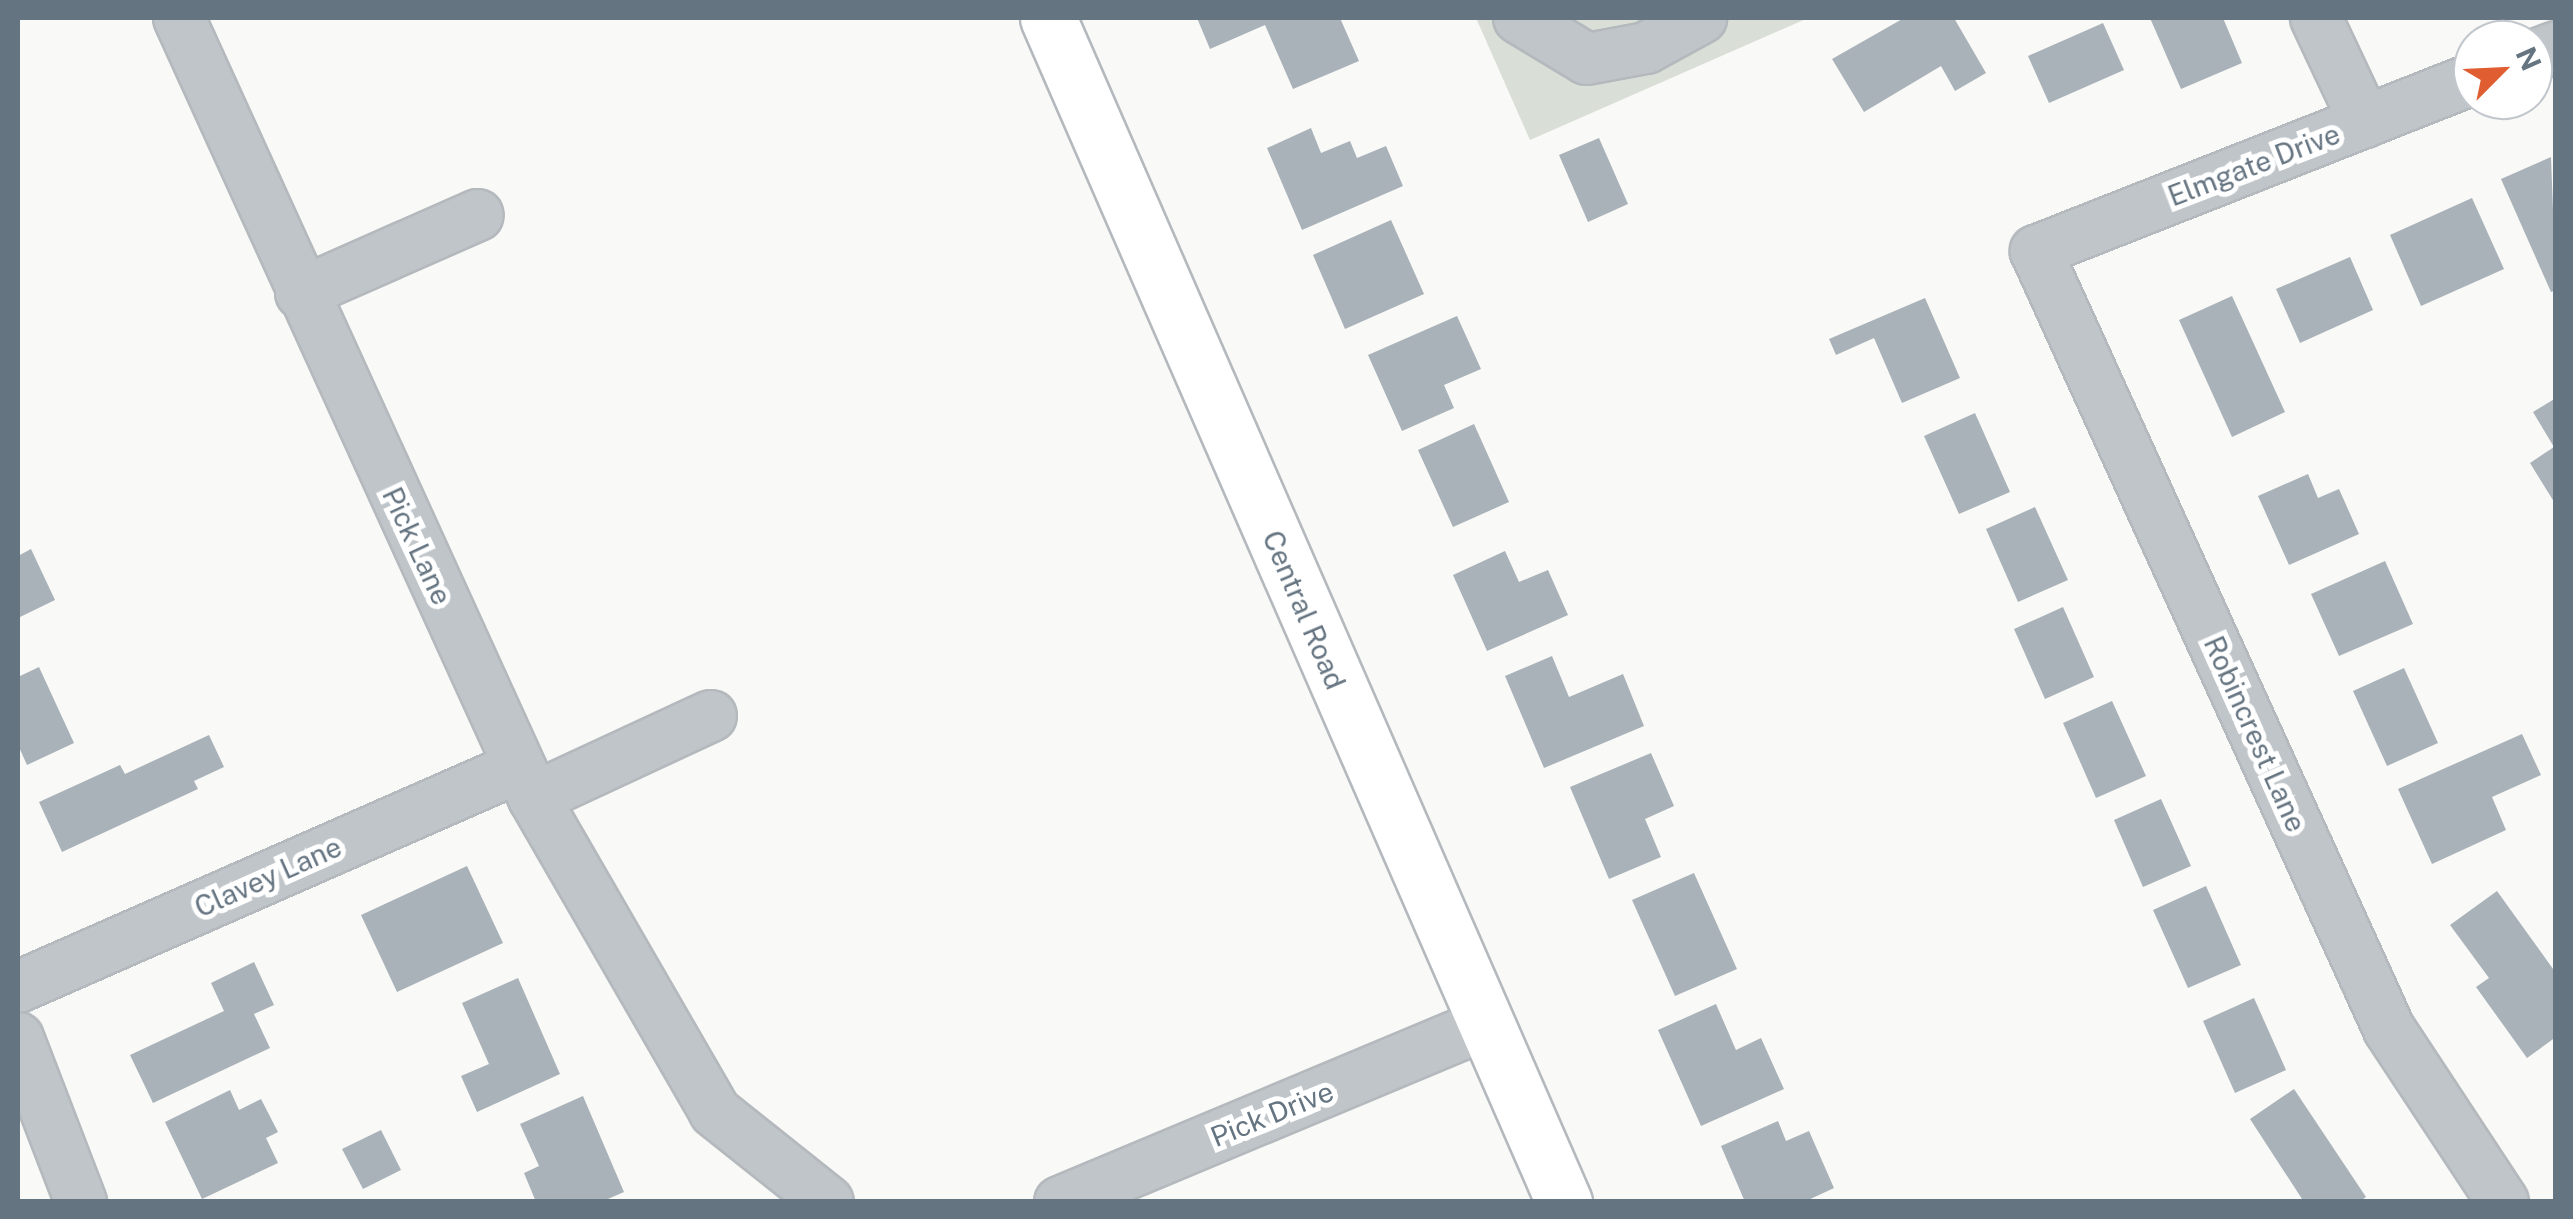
<!DOCTYPE html>
<html>
<head>
<meta charset="utf-8">
<style>
  body { margin:0 }
  #map { position:relative; width:2573px; height:1219px; overflow:hidden; background:#f9f9f7; font-family:"Public Sans",sans-serif }
  div>[style] { position:absolute }
  .green>* { inset:0; background:#d9ded6 }
  .building>* { inset:0; background:#a9b2b8 }
  .roads { filter:drop-shadow(2px 0 #b4b9bd) drop-shadow(-2px 0 #b4b9bd) drop-shadow(0 2px #b4b9bd) drop-shadow(0 -2px #b4b9bd) }
  .minor>* { height:50px; margin:-25px; padding:0 25px; transform-origin:25px; border-radius:25px; background:#c0c5c9 }
  .major>* { height:55px; margin:-27.5px; padding:0 27.5px; transform-origin:27.5px; border-radius:27.5px; background:#fff }
  span { translate:-50% -50%; white-space:nowrap; text-align:center; line-height:1.15; -webkit-text-stroke:10px #fff; paint-order:stroke }
  .street-label { font-size:28px; color:#657481 }
  .frame { position:absolute; inset:0; border:20px solid #657481; pointer-events:none }
  .north { position:absolute; left:2453px; top:20px; width:100px; height:100px; box-sizing:border-box; background:#fff; border:2px solid #c1c7cd; border-radius:50%; rotate:66deg; font-size:28px; font-weight:700; line-height:40px; text-align:center; color:#657481 }
  .north::after { content:''; display:block; margin:auto; width:35px; height:45px; background:#df5d31; clip-path:polygon(50% 0,100% 100%,50% 72%,0 100%) }
</style>
</head>
<body>
<div id="map">
  <div class="green">
    <div style="clip-path:polygon(1476px 18px,1808px 18px,1530px 140px)"></div>
  </div>
  <div class="building">
    <div style="clip-path:polygon(1197px 18px,1340px 18px,1359px 61px,1293px 89px,1265px 25px,1210px 49px)"></div>
    <div style="clip-path:polygon(1904px 18px,1954px 18px,1986px 73px,1955px 91px,1941px 66px,1864px 112px,1832px 59px)"></div>
    <div style="clip-path:polygon(2150px 18px,2223px 18px,2242px 63px,2181px 89px)"></div>
    <div style="clip-path:polygon(2103px 23px,2124px 70px,2049px 103px,2028px 56px)"></div>
    <div style="clip-path:polygon(1311px 128px,1321px 153px,1350px 141px,1357px 158px,1386px 146px,1403px 186px,1302px 230px,1267px 148px)"></div>
    <div style="clip-path:polygon(1599px 138px,1628px 204px,1588px 222px,1559px 155px)"></div>
    <div style="clip-path:polygon(2551px 157px,2556px 290px,2551px 292px,2501px 179px)"></div>
    <div style="clip-path:polygon(2472px 198px,2504px 269px,2421px 306px,2390px 235px)"></div>
    <div style="clip-path:polygon(1391px 220px,1424px 294px,1345px 329px,1313px 255px)"></div>
    <div style="clip-path:polygon(2350px 257px,2373px 310px,2300px 343px,2276px 289px)"></div>
    <div style="clip-path:polygon(2232px 296px,2285px 412px,2232px 437px,2179px 320px)"></div>
    <div style="clip-path:polygon(1925px 298px,1960px 378px,1902px 403px,1874px 338px,1836px 355px,1829px 339px)"></div>
    <div style="clip-path:polygon(1457px 316px,1481px 369px,1444px 385px,1454px 408px,1402px 431px,1368px 355px)"></div>
    <div style="clip-path:polygon(2556px 398px,2556px 505px,2530px 463px,2554px 447px,2533px 412px)"></div>
    <div style="clip-path:polygon(1975px 413px,2010px 492px,1959px 514px,1924px 436px)"></div>
    <div style="clip-path:polygon(1474px 424px,1509px 502px,1453px 527px,1418px 450px)"></div>
    <div style="clip-path:polygon(2308px 474px,2318px 498px,2339px 489px,2359px 534px,2289px 565px,2258px 496px)"></div>
    <div style="clip-path:polygon(2035px 507px,2068px 580px,2018px 602px,1986px 529px)"></div>
    <div style="clip-path:polygon(31px 549px,55px 600px,18px 618px,18px 556px)"></div>
    <div style="clip-path:polygon(1505px 551px,1519px 582px,1548px 570px,1568px 615px,1487px 651px,1453px 575px)"></div>
    <div style="clip-path:polygon(2385px 561px,2413px 624px,2339px 656px,2311px 594px)"></div>
    <div style="clip-path:polygon(2063px 607px,2094px 677px,2045px 699px,2014px 629px)"></div>
    <div style="clip-path:polygon(1552px 656px,1569px 697px,1623px 674px,1644px 726px,1544px 768px,1505px 676px)"></div>
    <div style="clip-path:polygon(39px 667px,74px 743px,27px 765px,18px 745px,18px 677px)"></div>
    <div style="clip-path:polygon(2404px 668px,2438px 743px,2387px 766px,2353px 691px)"></div>
    <div style="clip-path:polygon(2112px 701px,2146px 776px,2096px 798px,2063px 723px)"></div>
    <div style="clip-path:polygon(2522px 734px,2541px 775px,2492px 797px,2506px 830px,2432px 864px,2398px 789px)"></div>
    <div style="clip-path:polygon(209px 735px,224px 767px,194px 781px,198px 789px,62px 852px,39px 802px,120px 765px,125px 774px)"></div>
    <div style="clip-path:polygon(1651px 753px,1674px 806px,1645px 819px,1661px 857px,1609px 879px,1570px 787px)"></div>
    <div style="clip-path:polygon(2161px 799px,2191px 866px,2143px 887px,2114px 820px)"></div>
    <div style="clip-path:polygon(467px 866px,503px 943px,397px 992px,361px 915px)"></div>
    <div style="clip-path:polygon(1694px 873px,1737px 969px,1675px 996px,1632px 900px)"></div>
    <div style="clip-path:polygon(2206px 886px,2241px 965px,2188px 988px,2153px 910px)"></div>
    <div style="clip-path:polygon(2497px 891px,2556px 973px,2556px 1037px,2527px 1058px,2476px 987px,2489px 978px,2450px 925px)"></div>
    <div style="clip-path:polygon(254px 962px,274px 1005px,254px 1014px,270px 1048px,153px 1103px,130px 1055px,224px 1011px,211px 983px)"></div>
    <div style="clip-path:polygon(518px 978px,560px 1074px,477px 1112px,461px 1076px,489px 1064px,462px 1003px)"></div>
    <div style="clip-path:polygon(2254px 998px,2286px 1070px,2235px 1093px,2203px 1021px)"></div>
    <div style="clip-path:polygon(1716px 1004px,1736px 1050px,1761px 1038px,1784px 1089px,1701px 1126px,1658px 1030px)"></div>
    <div style="clip-path:polygon(2294px 1089px,2366px 1197px,2359px 1202px,2304px 1202px,2250px 1119px)"></div>
    <div style="clip-path:polygon(230px 1090px,239px 1110px,261px 1099px,278px 1132px,266px 1138px,278px 1163px,202px 1199px,165px 1122px)"></div>
    <div style="clip-path:polygon(583px 1096px,624px 1192px,601px 1202px,536px 1202px,524px 1173px,539px 1166px,520px 1124px)"></div>
    <div style="clip-path:polygon(1778px 1121px,1786px 1141px,1809px 1131px,1834px 1188px,1804px 1202px,1745px 1202px,1721px 1146px)"></div>
    <div style="clip-path:polygon(381px 1130px,401px 1170px,363px 1189px,342px 1149px)"></div>
  </div>
  <div class="roads">
    <div class="minor">
      <div style="left:179px;top:18px;width:857px;rotate:65.53deg"></div>
      <div style="left:534px;top:798px;width:362px;rotate:60deg"></div>
      <div style="left:715px;top:1112px;width:144px;rotate:38.5deg"></div>
      <div style="left:1519px;top:18px;width:79px;rotate:31.1deg"></div>
      <div style="left:1587px;top:59px;width:60px;rotate:-10.6deg"></div>
      <div style="left:1646px;top:48px;width:63px;rotate:-28.6deg"></div>
      <div style="left:2316px;top:18px;width:115px;rotate:64.8deg"></div>
      <div style="left:2533px;top:56px;width:25px;rotate:-21deg"></div>
      <div style="left:2473px;top:79px;width:470px;rotate:158.5deg"></div>
      <div style="left:2036px;top:251px;width:854px;rotate:65.59deg"></div>
      <div style="left:2389px;top:1029px;width:207px;rotate:56.6deg"></div>
      <div style="left:301px;top:293px;width:193px;rotate:-23.8deg"></div>
      <div style="left:534px;top:798px;width:195px;rotate:-24.9deg"></div>
      <div style="left:18px;top:987px;width:547px;rotate:-23.71deg"></div>
      <div style="left:18px;top:1038px;width:176px;rotate:69deg"></div>
      <div style="left:1060px;top:1202px;width:459px;rotate:-22.7deg"></div>
    </div>
    <div class="major">
      <div style="left:1048px;top:18px;width:1292px;rotate:66.45deg"></div>
    </div>
  </div>
  <div class="street-label">
    <span style="left:2254px;top:165px;rotate:-21deg">Elmgate Drive</span>
    <span style="left:417px;top:546px;rotate:65deg">Pick Lane</span>
    <span style="left:1304px;top:610px;rotate:67deg">Central Road</span>
    <span style="left:2255px;top:734px;rotate:66deg">Robincrest Lane</span>
    <span style="left:268px;top:877px;rotate:-24deg">Clavey Lane</span>
    <span style="left:1272px;top:1114px;rotate:-22deg">Pick Drive</span>
  </div>
  <div class="frame"></div>
  <div class="north">N</div>
</div>
</body>
</html>
